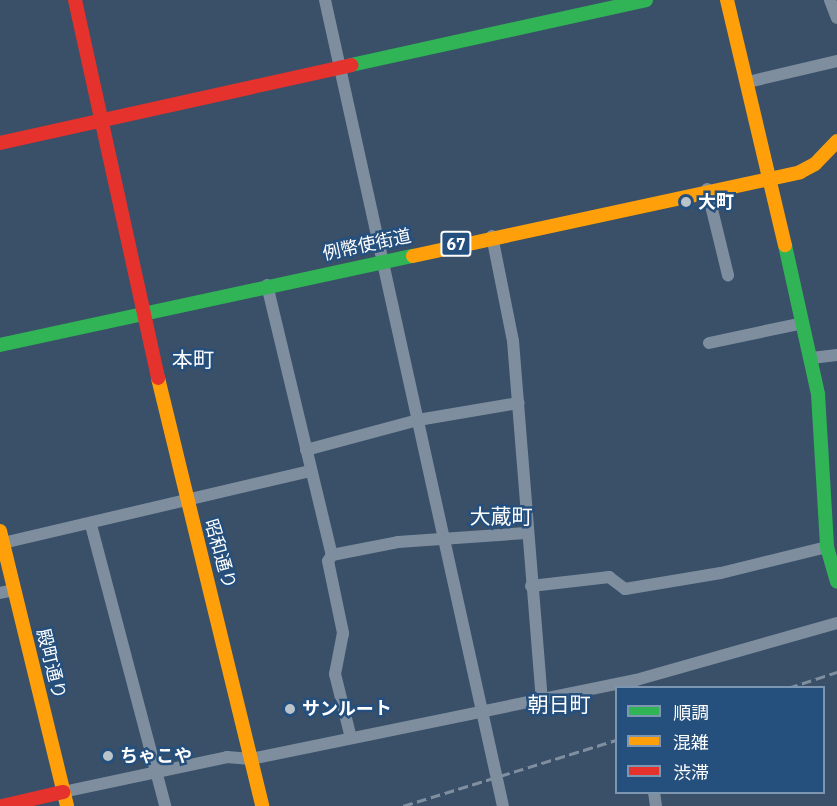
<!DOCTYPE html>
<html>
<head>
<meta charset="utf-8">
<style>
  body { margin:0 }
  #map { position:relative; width:837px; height:806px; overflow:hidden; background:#395068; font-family:"IBM Plex Sans","Noto Sans JP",sans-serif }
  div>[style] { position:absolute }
  .street>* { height:12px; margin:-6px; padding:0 6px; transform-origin:6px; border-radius:6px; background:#7e8e9f }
  .fast>* { height:14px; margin:-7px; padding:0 7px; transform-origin:7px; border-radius:7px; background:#30b455 }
  .slow>* { height:14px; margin:-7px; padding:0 7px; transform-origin:7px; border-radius:7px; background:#ff9f0a }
  .jam>* { height:14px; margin:-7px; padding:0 7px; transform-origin:7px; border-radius:7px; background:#e5322d }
  .rail>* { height:3px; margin-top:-1.5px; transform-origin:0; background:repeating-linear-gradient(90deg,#7f8f9f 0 10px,transparent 0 14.5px) }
  .dots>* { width:16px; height:16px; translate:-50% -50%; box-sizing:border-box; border:3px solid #254f7c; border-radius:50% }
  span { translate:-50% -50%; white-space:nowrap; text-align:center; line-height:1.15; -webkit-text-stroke:5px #254f7c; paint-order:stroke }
  .shield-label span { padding:2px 4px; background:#254f7c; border:2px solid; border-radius:4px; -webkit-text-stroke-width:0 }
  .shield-label { font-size:16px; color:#fff; font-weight:700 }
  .poi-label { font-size:18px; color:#fff; font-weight:700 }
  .left { translate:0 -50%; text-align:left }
  .street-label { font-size:18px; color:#fff }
  .quarter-label { font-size:21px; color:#fff }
  .legend { position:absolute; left:615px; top:686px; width:210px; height:108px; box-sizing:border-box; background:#254f7c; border:2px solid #7c95b0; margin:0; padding:8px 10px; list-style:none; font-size:18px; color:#fff }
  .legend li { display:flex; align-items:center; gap:12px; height:30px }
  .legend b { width:30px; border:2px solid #7c95b0 }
</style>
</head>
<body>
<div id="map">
  <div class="street">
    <div style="left:325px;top:0;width:825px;rotate:77.55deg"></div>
    <div style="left:830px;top:0;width:19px;rotate:69deg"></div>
    <div style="left:748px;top:82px;width:91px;rotate:-13.3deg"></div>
    <div style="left:707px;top:189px;width:89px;rotate:76.3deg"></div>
    <div style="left:492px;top:236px;width:107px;rotate:78.7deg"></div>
    <div style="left:513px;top:341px;width:358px;rotate:85.4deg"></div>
    <div style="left:267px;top:285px;width:278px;rotate:76.5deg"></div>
    <div style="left:332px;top:555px;width:7px;rotate:124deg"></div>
    <div style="left:328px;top:561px;width:74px;rotate:78.2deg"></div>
    <div style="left:343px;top:633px;width:42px;rotate:101deg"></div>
    <div style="left:335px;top:674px;width:66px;rotate:76deg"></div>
    <div style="left:709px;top:343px;width:96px;rotate:-12deg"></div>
    <div style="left:812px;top:358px;width:25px;rotate:-7deg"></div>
    <div style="left:306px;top:450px;width:116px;rotate:-15deg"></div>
    <div style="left:418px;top:420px;width:102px;rotate:-9.6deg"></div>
    <div style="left:91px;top:525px;width:291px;rotate:75.2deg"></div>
    <div style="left:3px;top:543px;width:316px;rotate:-13.2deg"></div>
    <div style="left:332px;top:555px;width:67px;rotate:-11.1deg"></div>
    <div style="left:398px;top:542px;width:128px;rotate:-4deg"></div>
    <div style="left:531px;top:586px;width:79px;rotate:-6.6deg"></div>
    <div style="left:609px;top:577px;width:20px;rotate:37deg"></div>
    <div style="left:625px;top:589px;width:97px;rotate:-9.5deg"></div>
    <div style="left:721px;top:573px;width:109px;rotate:-13.8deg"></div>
    <div style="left:0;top:593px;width:14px;rotate:-12deg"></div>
    <div style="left:63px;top:792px;width:168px;rotate:-12deg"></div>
    <div style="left:227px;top:757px;width:24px;rotate:5deg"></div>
    <div style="left:251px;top:759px;width:393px;rotate:-11.6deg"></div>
    <div style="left:636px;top:680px;width:209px;rotate:-15.8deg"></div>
    <div style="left:654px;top:792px;width:14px;rotate:82deg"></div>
  </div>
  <div class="fast">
    <div style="left:351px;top:65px;width:302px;rotate:-12.4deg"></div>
    <div style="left:785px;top:245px;width:153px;rotate:77.5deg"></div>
    <div style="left:818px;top:394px;width:153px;rotate:86.6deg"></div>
    <div style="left:827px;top:547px;width:36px;rotate:74deg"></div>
    <div style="left:0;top:345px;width:422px;rotate:-12.2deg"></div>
  </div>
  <div class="slow">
    <div style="left:727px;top:0;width:252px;rotate:76.7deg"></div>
    <div style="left:413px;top:256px;width:396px;rotate:-12.2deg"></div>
    <div style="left:800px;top:172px;width:17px;rotate:-28deg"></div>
    <div style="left:815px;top:164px;width:32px;rotate:-46deg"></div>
    <div style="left:158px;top:378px;width:440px;rotate:76.3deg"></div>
    <div style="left:0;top:531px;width:283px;rotate:76.3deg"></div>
  </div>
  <div class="jam">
    <div style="left:75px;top:0;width:387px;rotate:77.6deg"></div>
    <div style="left:0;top:143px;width:360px;rotate:-12.5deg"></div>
    <div style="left:2px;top:806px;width:63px;rotate:-12.9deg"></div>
  </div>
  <div class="rail">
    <div style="left:788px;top:688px;width:52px;rotate:-18.1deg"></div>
    <div style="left:403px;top:806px;width:223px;rotate:-17.2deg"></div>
  </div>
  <div class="dots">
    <div style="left:686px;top:202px;background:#bac2ca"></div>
    <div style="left:290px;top:709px;background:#bac2ca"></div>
    <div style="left:108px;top:756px;background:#bac2ca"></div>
  </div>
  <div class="shield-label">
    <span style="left:456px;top:244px">67</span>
  </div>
  <div class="poi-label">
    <span class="left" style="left:698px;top:202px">大町</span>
    <span class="left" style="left:302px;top:709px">サンルート</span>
    <span class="left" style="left:120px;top:756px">ちゃこや</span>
  </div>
  <div class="street-label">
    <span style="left:367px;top:245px;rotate:-12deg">例幣使街道</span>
    <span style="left:220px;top:554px;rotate:74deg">昭和通り</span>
    <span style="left:51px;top:664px;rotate:76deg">殿町通り</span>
  </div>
  <div class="quarter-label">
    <span style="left:193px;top:359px">本町</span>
    <span style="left:501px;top:516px">大蔵町</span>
    <span style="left:559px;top:704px">朝日町</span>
  </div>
  <ul class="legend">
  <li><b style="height:8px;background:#30b455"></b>順調</li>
  <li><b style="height:8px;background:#ff9f0a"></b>混雑</li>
  <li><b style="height:8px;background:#e5322d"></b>渋滞</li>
  </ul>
</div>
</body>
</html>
